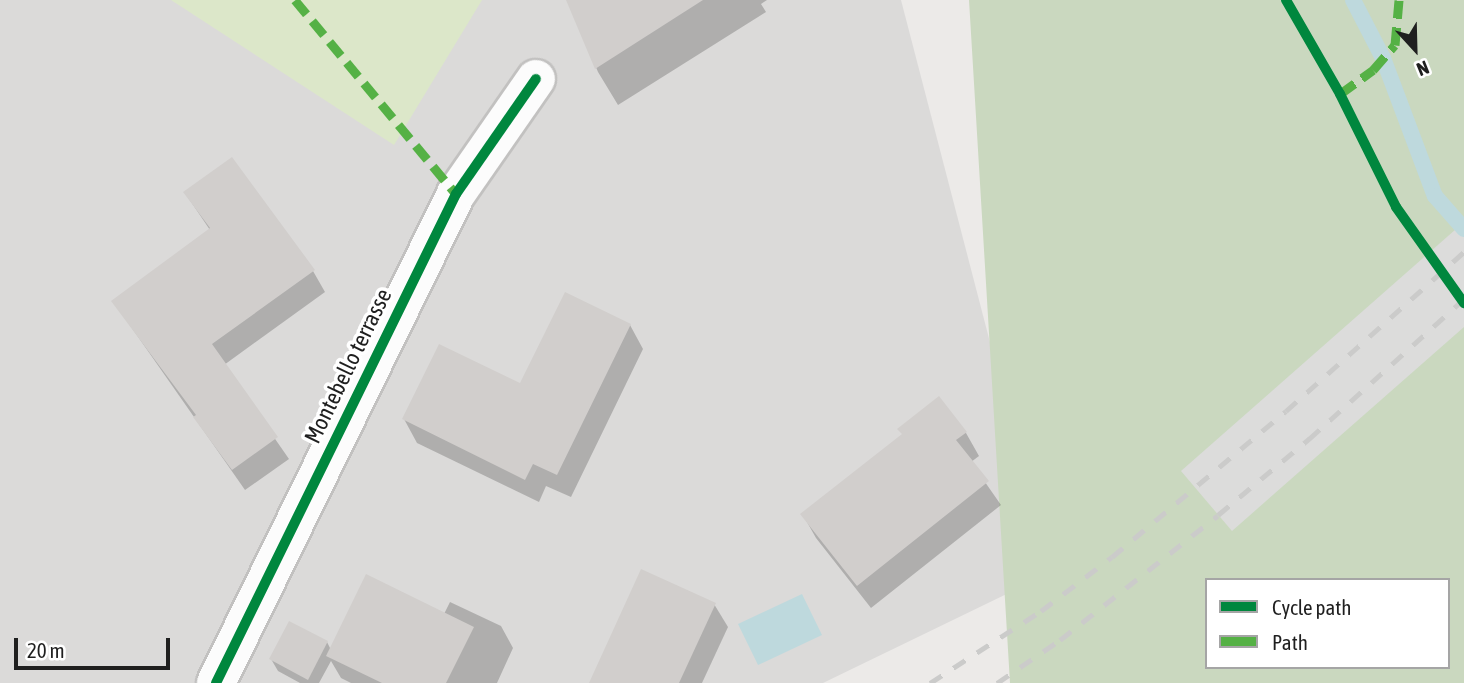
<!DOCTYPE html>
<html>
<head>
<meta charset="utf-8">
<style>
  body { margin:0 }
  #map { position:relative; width:1464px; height:683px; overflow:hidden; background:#eceae8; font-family:"Asap Condensed",sans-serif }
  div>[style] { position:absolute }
  .residential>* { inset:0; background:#dbdad9 }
  .grass>* { inset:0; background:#dce7c9 }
  .forest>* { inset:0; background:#cad8bf }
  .water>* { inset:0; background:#bed9dd }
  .pier>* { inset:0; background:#dcdcdb }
  .shadow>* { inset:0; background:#0003 }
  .stream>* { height:16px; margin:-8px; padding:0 8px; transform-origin:8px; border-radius:8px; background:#bed9dd }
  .building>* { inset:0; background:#d1cecc }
  .roads { filter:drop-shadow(2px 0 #c2c1c0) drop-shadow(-2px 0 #c2c1c0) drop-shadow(0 2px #c2c1c0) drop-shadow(0 -2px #c2c1c0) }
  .street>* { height:38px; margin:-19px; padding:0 19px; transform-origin:19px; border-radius:19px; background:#fcfcfc }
  .rail>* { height:5px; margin-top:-2.5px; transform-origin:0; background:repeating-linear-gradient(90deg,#cbcbca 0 14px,transparent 0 28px) }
  .quiet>* { height:9px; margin-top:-4.5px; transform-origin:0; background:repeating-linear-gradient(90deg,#55b145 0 18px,transparent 0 27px) }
  .cycleway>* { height:10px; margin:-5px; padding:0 5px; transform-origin:5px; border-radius:5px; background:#00873e }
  span { translate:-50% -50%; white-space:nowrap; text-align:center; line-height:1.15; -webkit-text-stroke:7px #fff; paint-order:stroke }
  .street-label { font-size:23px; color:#1f1f1f }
  .legend { position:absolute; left:1205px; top:578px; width:245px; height:91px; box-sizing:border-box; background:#fff; border:2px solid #a5a5a5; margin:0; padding:9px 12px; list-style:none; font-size:21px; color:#1f1f1f }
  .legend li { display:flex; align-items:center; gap:14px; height:35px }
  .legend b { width:35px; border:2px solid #a5a5a5 }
  .north { position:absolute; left:1380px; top:14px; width:70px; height:70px; -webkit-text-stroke:5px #fff; paint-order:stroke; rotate:158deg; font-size:19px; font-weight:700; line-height:28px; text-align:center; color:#1f1f1f }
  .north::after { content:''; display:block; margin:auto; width:24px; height:32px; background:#1f1f1f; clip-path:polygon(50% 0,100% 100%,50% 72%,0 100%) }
  .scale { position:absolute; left:14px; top:638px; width:156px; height:32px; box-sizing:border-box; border:4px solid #1f1f1f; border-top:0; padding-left:9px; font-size:21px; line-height:24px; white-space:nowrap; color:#1f1f1f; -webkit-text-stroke:5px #fff; paint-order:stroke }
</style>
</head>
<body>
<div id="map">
  <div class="residential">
    <div style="clip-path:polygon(0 0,901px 0,1050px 573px,823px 683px,0 683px)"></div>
  </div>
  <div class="grass">
    <div style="clip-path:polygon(171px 0,482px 0,394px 145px)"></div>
  </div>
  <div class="forest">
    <div style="clip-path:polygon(evenodd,969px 0,1464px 0,1464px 683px,1010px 683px,969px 0,1207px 580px,1448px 580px,1448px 667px,1207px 667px,1207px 580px)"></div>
  </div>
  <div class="water">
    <div style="clip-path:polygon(802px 594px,822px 635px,758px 665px,738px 624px)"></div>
  </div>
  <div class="pier">
    <div style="clip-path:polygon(1464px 222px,1464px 327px,1232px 531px,1181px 471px)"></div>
  </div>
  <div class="shadow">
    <div style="clip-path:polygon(568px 0,767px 0,761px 4px,766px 12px,618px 105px,598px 72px)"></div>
    <div style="clip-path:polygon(185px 193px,313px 271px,325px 292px,224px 365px,289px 459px,245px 490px,113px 301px,210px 230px)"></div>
    <div style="clip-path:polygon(630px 325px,643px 349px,571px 497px,546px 486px,539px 502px,417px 443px,404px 419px,521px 385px)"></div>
    <div style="clip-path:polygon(938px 398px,966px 433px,979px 456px,971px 462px,1001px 505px,871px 608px,816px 538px,803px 515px,903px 435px)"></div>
    <div style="clip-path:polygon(450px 602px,501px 626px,513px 648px,497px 683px,351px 683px,341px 678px,331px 661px,319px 683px,300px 683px,278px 671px,271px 659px,327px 642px,331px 650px,444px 614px)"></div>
    <div style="clip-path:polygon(714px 604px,728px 627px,702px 683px,591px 683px)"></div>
  </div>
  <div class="stream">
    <div style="left:1353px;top:0;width:65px;rotate:62.7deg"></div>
    <div style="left:1383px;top:58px;width:147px;rotate:69.4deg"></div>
    <div style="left:1435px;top:196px;width:44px;rotate:48.7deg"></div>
  </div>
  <div class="building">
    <div style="clip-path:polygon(566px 0,703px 0,595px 69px)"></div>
    <div style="clip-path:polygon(232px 157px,315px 270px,212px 344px,278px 437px,232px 470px,193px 417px,196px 415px,111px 301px,210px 228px,183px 192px)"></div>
    <div style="clip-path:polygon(565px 292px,631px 324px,557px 475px,533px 464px,525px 480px,402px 419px,439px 344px,520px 383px)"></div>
    <div style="clip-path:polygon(939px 396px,967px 432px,956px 440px,989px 481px,857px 586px,800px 514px,902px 434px,897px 429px)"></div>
    <div style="clip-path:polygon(641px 569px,716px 603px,679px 683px,589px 683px)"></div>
    <div style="clip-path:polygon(366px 574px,474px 627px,446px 683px,382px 683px,326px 656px)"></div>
    <div style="clip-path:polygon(289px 621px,328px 641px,308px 680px,269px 659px)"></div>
  </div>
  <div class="roads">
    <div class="street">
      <div style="left:216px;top:683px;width:545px;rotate:-63.86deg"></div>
      <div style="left:456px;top:194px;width:140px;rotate:-55.2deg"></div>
    </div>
  </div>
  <div class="rail">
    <div style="left:930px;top:683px;width:132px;rotate:-33deg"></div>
    <div style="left:1041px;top:611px;width:89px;rotate:-37.3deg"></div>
    <div style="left:1112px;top:557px;width:227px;rotate:-40deg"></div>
    <div style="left:1286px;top:411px;width:239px;rotate:-41.8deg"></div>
    <div style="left:997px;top:683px;width:76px;rotate:-34.3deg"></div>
    <div style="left:1060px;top:640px;width:201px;rotate:-38.3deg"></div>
    <div style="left:1218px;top:515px;width:119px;rotate:-39.9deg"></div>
    <div style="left:1309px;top:439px;width:209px;rotate:-42.1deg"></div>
  </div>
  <div class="quiet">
    <div style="left:295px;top:0;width:252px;rotate:50.3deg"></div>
    <div style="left:1340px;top:94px;width:41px;rotate:-36deg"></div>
    <div style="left:1373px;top:70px;width:33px;rotate:-49deg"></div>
    <div style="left:1395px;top:45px;width:45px;rotate:-84.9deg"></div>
  </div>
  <div class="cycleway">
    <div style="left:1286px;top:0;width:108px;rotate:60.1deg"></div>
    <div style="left:1340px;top:94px;width:126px;rotate:63.6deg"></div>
    <div style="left:1396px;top:207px;width:118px;rotate:54.7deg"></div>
    <div style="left:216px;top:683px;width:545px;rotate:-63.86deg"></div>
    <div style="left:456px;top:194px;width:140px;rotate:-55.2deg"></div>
  </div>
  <div class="street-label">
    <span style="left:348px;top:366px;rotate:-64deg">Montebello terrasse</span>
  </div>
  <ul class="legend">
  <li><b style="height:9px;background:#00873e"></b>Cycle path</li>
  <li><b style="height:9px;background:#55b145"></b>Path</li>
  </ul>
  <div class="north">N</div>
  <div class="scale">20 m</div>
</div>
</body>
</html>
